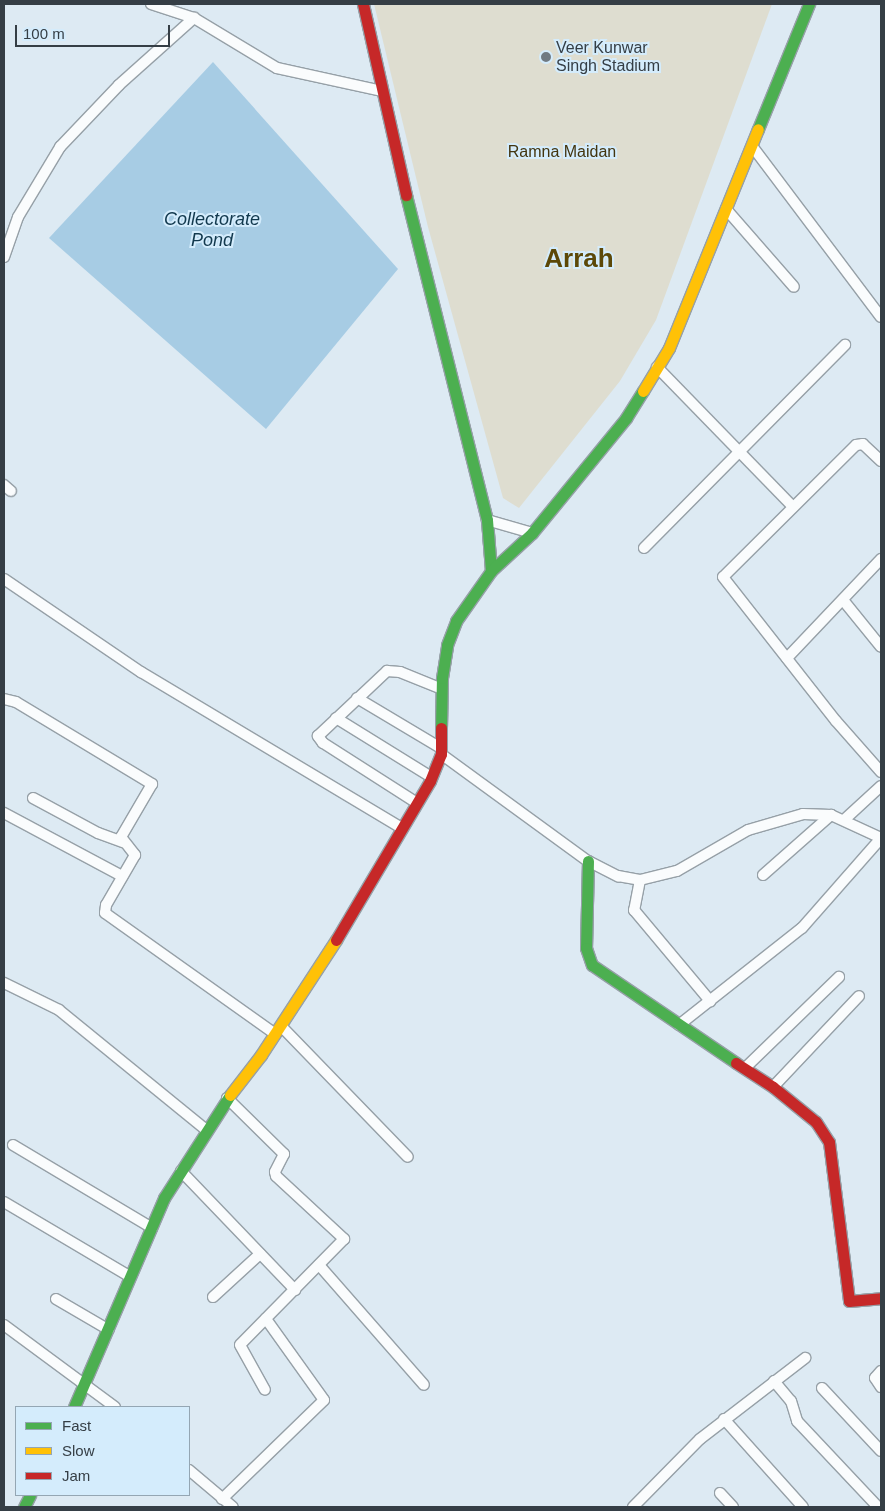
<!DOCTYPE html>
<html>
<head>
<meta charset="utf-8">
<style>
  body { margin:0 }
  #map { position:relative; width:885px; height:1511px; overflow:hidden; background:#ddeaf3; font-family:Arial,sans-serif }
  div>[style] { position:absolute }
  .green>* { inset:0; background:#deddd0 }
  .water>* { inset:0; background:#a7cce4 }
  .roads { filter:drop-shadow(1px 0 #96a0a7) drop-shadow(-1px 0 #96a0a7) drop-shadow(0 1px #96a0a7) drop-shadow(0 -1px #96a0a7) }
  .street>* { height:10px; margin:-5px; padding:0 5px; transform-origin:5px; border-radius:5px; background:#fafcfd }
  .fast>* { height:11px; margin:-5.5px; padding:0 5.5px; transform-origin:5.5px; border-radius:5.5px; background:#4caf50 }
  .slow>* { height:11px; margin:-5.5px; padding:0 5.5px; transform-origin:5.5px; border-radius:5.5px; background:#ffc107 }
  .jam>* { height:11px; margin:-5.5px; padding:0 5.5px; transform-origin:5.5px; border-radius:5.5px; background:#c62828 }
  .dots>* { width:14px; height:14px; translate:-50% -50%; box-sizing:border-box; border:2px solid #d4ecfc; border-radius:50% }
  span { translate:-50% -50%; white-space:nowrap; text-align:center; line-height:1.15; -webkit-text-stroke:4px #d4ecfc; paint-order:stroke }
  .poi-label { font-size:16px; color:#353e45 }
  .left { translate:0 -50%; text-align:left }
  .park-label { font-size:16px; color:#43350f }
  .water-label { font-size:18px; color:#12394e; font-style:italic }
  .town-label { font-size:26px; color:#5c4808; font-weight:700 }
  .frame { position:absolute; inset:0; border:5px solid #353e45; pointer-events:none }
  .legend { position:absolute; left:15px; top:1406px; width:175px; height:90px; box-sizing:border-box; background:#d4ecfc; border:1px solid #94a6b3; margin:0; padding:6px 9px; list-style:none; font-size:15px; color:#353e45 }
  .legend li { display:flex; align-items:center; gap:10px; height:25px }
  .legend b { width:25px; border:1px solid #94a6b3 }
  .scale { position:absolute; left:15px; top:25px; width:155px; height:22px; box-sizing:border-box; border:2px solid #353e45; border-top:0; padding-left:6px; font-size:15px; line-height:18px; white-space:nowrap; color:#353e45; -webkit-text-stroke:4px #d4ecfc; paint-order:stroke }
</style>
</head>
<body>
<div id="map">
  <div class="green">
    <div style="clip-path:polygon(374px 4px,772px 4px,656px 320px,620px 381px,519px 508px,503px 498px,428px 227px)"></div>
  </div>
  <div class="water">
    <div style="clip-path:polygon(213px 62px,398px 269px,266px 429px,49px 238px)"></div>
  </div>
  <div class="roads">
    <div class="street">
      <div style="left:151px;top:4px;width:45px;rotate:18deg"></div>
      <div style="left:194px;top:18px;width:97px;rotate:31.1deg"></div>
      <div style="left:277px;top:68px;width:107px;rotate:12.4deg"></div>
      <div style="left:752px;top:146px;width:214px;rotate:53deg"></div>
      <div style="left:726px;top:209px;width:103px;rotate:48.9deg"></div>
      <div style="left:4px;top:257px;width:42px;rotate:-70.7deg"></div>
      <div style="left:18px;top:217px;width:82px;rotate:-59deg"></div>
      <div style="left:60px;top:147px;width:86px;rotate:-46.4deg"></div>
      <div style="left:119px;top:85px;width:101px;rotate:-41.8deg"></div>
      <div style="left:657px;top:367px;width:195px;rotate:45.8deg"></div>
      <div style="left:881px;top:461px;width:25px;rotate:-137deg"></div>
      <div style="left:863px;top:444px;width:7px;rotate:172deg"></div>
      <div style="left:856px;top:445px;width:187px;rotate:135.2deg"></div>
      <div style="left:723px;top:577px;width:183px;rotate:51.9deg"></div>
      <div style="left:836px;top:721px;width:68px;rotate:48.6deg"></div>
      <div style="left:4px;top:485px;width:9px;rotate:41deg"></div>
      <div style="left:487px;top:520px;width:47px;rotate:16.1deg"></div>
      <div style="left:644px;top:548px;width:286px;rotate:-45.3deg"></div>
      <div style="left:4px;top:579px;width:166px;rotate:34.2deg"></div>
      <div style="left:141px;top:672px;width:304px;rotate:30.9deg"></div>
      <div style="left:843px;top:600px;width:60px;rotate:51deg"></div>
      <div style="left:787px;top:658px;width:137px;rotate:-46.5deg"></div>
      <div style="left:357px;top:698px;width:98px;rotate:30.8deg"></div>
      <div style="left:4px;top:699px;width:12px;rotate:14deg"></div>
      <div style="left:16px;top:702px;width:159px;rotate:31.1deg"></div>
      <div style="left:152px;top:784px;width:61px;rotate:120.3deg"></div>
      <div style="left:121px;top:837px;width:23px;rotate:52deg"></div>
      <div style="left:135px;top:855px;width:58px;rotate:120.1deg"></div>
      <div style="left:106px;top:905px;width:8px;rotate:97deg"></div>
      <div style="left:105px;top:913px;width:209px;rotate:35.4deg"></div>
      <div style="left:336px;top:718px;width:112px;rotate:31.8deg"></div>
      <div style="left:441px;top:754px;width:182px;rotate:36.1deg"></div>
      <div style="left:588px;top:861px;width:34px;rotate:27deg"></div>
      <div style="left:618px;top:876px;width:22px;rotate:10deg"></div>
      <div style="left:640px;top:880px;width:38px;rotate:-14deg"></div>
      <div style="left:677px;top:871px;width:82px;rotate:-30deg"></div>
      <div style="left:748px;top:830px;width:57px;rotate:-16.2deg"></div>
      <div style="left:803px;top:814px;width:28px;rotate:2deg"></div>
      <div style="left:831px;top:815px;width:55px;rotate:24.7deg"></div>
      <div style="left:33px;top:798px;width:74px;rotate:28.3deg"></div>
      <div style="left:98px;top:833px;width:27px;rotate:20deg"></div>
      <div style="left:417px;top:803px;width:112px;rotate:-147.4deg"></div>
      <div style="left:323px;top:743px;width:9px;rotate:-126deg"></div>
      <div style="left:318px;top:736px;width:95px;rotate:-43.3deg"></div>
      <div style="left:387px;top:671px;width:13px;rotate:4deg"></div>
      <div style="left:400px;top:672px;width:45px;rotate:22deg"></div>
      <div style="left:4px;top:813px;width:134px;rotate:28.1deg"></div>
      <div style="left:844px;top:820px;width:50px;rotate:-42.6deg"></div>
      <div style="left:763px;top:875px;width:91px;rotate:-41.4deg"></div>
      <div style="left:640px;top:880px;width:31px;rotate:101deg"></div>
      <div style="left:634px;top:910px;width:119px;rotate:50.1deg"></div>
      <div style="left:4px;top:983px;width:61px;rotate:26.1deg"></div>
      <div style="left:59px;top:1010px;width:190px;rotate:39.2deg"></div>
      <div style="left:679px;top:1025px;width:157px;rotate:-38.3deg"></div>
      <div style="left:802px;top:928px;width:120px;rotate:-48.7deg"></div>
      <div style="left:281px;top:1026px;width:182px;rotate:45.9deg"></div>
      <div style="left:745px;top:1068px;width:131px;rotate:-44.1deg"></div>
      <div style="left:773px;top:1087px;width:125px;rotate:-46.6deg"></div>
      <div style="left:227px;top:1098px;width:80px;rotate:44.5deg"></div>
      <div style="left:284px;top:1154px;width:20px;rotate:117deg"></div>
      <div style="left:275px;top:1172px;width:4px;rotate:76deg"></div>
      <div style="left:276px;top:1176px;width:93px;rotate:42.8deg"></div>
      <div style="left:344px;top:1239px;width:148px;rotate:134.5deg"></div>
      <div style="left:240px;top:1345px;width:51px;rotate:60.9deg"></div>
      <div style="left:13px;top:1145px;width:162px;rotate:30.8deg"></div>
      <div style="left:181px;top:1171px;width:165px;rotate:46.2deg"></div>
      <div style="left:4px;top:1202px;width:147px;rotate:30.6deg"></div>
      <div style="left:319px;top:1265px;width:159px;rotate:48.8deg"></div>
      <div style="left:213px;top:1297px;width:64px;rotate:-42.5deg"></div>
      <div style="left:56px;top:1299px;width:61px;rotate:30.3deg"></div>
      <div style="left:4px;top:1325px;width:138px;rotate:36.5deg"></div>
      <div style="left:881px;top:1371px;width:9px;rotate:131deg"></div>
      <div style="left:875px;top:1378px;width:11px;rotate:56deg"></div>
      <div style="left:774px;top:1381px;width:26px;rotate:50deg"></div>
      <div style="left:791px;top:1401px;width:21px;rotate:73deg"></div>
      <div style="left:797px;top:1421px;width:118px;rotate:46.7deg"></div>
      <div style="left:822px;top:1388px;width:86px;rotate:46.9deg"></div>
      <div style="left:724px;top:1419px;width:118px;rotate:48.1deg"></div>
      <div style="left:189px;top:1470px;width:57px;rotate:40.1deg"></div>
      <div style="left:720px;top:1493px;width:19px;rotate:47deg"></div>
      <div style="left:222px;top:1499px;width:142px;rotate:-44.1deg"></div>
      <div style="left:324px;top:1400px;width:100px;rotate:-125.6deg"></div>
      <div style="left:633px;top:1507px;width:95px;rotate:-45.4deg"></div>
      <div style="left:700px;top:1439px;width:133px;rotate:-37.6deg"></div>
    </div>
    <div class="fast">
      <div style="left:758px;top:129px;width:135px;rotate:-67.8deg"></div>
      <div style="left:406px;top:195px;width:335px;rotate:76deg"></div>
      <div style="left:487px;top:520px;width:51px;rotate:85.5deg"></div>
      <div style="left:441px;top:728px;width:50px;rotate:-88.9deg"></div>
      <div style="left:442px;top:678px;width:33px;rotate:-81deg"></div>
      <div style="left:447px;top:645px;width:26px;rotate:-69deg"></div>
      <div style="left:456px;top:621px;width:61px;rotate:-55deg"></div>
      <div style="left:491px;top:571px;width:56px;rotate:-42.8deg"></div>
      <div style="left:532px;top:533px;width:149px;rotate:-50.7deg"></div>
      <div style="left:626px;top:418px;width:32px;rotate:-58deg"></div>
      <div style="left:588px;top:861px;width:87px;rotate:91.3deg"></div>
      <div style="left:586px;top:948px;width:18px;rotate:71deg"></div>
      <div style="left:592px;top:965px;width:174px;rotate:34.2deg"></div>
      <div style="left:74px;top:1407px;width:228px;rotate:-66.7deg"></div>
      <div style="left:164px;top:1198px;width:122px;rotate:-57.3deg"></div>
      <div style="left:24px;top:1507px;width:13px;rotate:-63deg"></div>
    </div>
    <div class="slow">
      <div style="left:643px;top:391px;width:50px;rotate:-58.8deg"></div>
      <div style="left:669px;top:348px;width:236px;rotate:-67.9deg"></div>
      <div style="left:230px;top:1095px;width:51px;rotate:-52.2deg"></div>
      <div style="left:261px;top:1055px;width:137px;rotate:-56.9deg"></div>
    </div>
    <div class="jam">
      <div style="left:363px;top:4px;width:196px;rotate:77.3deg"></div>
      <div style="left:336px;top:940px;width:185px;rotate:-59.4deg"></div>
      <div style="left:430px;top:781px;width:29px;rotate:-68deg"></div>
      <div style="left:441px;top:754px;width:26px;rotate:-90deg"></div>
      <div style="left:736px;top:1063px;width:44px;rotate:33deg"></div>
      <div style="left:773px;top:1087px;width:55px;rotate:39.1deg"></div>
      <div style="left:816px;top:1122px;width:24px;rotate:57deg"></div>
      <div style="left:829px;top:1142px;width:160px;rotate:82.8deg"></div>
      <div style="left:849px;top:1301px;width:32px;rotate:-5deg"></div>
    </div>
  </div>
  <div class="dots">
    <div style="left:546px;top:57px;background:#707a82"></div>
  </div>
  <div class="poi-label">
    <span class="left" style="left:556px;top:57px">Veer Kunwar<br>Singh Stadium</span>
  </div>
  <div class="park-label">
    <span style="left:562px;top:152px">Ramna Maidan</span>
  </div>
  <div class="water-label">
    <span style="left:212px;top:230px">Collectorate<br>Pond</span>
  </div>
  <div class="town-label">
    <span style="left:579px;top:259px">Arrah</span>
  </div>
  <div class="frame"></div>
  <ul class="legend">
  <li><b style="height:6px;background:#4caf50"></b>Fast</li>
  <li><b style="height:6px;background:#ffc107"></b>Slow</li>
  <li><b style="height:6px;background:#c62828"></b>Jam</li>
  </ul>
  <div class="scale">100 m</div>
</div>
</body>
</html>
